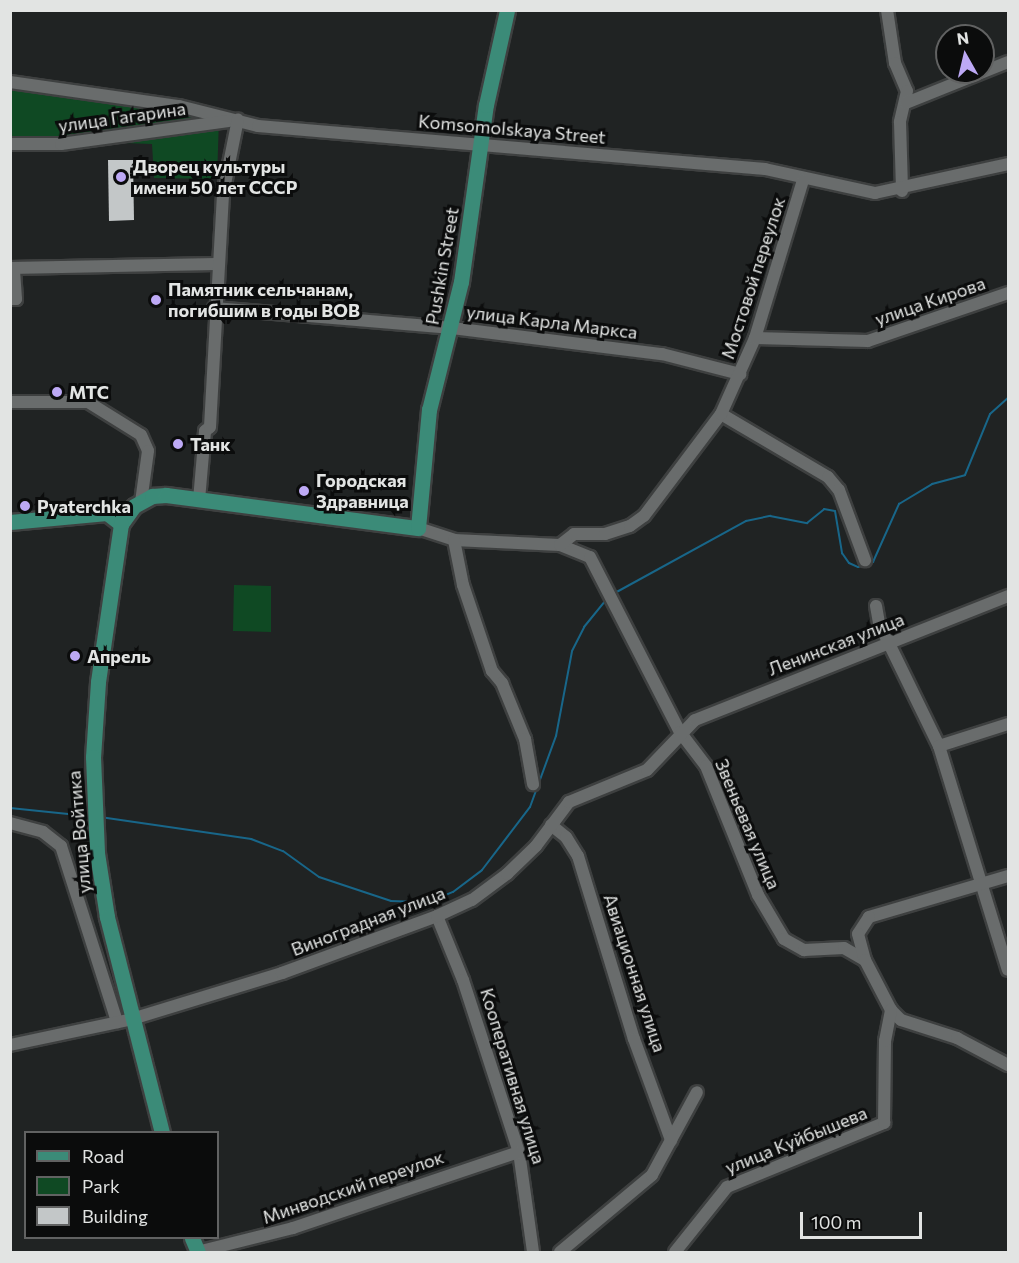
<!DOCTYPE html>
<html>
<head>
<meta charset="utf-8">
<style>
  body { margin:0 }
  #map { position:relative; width:1019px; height:1263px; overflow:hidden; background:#202323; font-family:Commissioner,sans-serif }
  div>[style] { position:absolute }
  .green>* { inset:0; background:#0f4923 }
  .stream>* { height:2px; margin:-1px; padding:0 1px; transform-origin:1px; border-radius:1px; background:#186689 }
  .building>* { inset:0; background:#c3c7c8 }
  .roads { filter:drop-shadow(2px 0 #3e4040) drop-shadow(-2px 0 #3e4040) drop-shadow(0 2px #3e4040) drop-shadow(0 -2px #3e4040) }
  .minor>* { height:12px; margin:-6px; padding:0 6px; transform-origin:6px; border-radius:6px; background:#696c6c }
  .major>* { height:15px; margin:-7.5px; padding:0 7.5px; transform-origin:7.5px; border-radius:7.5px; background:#3b8b78 }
  .dots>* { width:16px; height:16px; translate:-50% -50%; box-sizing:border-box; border:3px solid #0b0c0c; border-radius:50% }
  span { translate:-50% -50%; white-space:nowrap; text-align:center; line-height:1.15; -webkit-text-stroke:6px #0b0c0c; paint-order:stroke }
  .street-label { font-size:18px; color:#e2e4e3 }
  .poi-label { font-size:18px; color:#e2e4e3; font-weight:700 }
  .left { translate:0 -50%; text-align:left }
  .frame { position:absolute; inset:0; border:12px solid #e2e4e3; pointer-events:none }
  .legend { position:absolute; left:24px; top:1131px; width:195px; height:108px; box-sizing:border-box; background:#0b0c0c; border:2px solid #616262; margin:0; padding:8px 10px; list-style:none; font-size:18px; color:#e2e4e3 }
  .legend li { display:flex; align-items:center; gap:12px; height:30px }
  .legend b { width:30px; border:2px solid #616262 }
  .north { position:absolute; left:935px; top:24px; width:60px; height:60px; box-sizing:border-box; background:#0b0c0c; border:2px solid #616262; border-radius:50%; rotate:352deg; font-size:16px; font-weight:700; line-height:24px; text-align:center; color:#e2e4e3 }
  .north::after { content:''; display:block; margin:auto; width:21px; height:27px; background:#bda9f5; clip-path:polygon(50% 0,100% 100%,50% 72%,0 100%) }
  .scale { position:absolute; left:800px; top:1212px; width:122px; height:27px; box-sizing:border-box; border:3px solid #e2e4e3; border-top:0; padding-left:8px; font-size:18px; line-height:21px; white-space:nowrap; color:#e2e4e3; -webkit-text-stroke:4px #0b0c0c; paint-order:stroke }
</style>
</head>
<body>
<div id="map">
  <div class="green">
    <div style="clip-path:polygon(10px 86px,219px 119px,217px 179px,154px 178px,152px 144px,11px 139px)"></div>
    <div style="clip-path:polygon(234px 585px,271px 586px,271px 632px,233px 631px)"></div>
  </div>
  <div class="stream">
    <div style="left:613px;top:594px;width:152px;rotate:-28.8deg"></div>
    <div style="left:746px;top:521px;width:25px;rotate:-12deg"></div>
    <div style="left:770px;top:516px;width:38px;rotate:11deg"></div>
    <div style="left:807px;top:523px;width:22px;rotate:-39deg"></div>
    <div style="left:824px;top:509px;width:11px;rotate:10deg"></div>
    <div style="left:835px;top:511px;width:43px;rotate:80.5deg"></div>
    <div style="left:842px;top:553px;width:12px;rotate:55deg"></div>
    <div style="left:849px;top:563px;width:10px;rotate:24deg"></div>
    <div style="left:858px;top:567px;width:16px;rotate:-18deg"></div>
    <div style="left:873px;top:562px;width:64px;rotate:-65.9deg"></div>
    <div style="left:899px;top:504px;width:39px;rotate:-31deg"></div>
    <div style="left:932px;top:484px;width:34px;rotate:-15deg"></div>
    <div style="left:965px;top:475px;width:66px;rotate:-67.7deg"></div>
    <div style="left:990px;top:414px;width:24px;rotate:-42deg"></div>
    <div style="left:10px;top:808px;width:78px;rotate:5.9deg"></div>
    <div style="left:100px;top:817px;width:153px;rotate:8.3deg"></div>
    <div style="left:251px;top:839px;width:34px;rotate:21deg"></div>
    <div style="left:283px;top:851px;width:44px;rotate:35.8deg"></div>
    <div style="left:319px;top:877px;width:76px;rotate:18.4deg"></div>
    <div style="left:391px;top:901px;width:38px;rotate:2deg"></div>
    <div style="left:429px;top:902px;width:26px;rotate:-23deg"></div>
    <div style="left:453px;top:892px;width:36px;rotate:-37deg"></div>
    <div style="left:482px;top:870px;width:79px;rotate:-52.7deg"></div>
    <div style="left:530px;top:807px;width:76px;rotate:-69.9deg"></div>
    <div style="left:556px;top:736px;width:86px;rotate:-79.3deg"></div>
    <div style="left:572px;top:651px;width:27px;rotate:-63deg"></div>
    <div style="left:584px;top:627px;width:35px;rotate:-51deg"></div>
  </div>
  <div class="building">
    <div style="clip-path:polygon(108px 160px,133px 160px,134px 220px,109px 221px)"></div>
  </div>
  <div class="roads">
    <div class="minor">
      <div style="left:887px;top:10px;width:54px;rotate:81.4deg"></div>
      <div style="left:895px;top:63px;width:30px;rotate:67deg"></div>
      <div style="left:907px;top:91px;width:32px;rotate:103deg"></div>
      <div style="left:900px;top:122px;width:69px;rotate:88.3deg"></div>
      <div style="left:10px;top:82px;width:171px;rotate:8.1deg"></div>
      <div style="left:179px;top:106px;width:81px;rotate:14.2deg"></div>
      <div style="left:258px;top:126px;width:509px;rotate:4.85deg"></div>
      <div style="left:765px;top:169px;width:113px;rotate:12.3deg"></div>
      <div style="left:875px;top:193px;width:136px;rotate:-12.3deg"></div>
      <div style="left:906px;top:103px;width:110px;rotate:-21.9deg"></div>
      <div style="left:10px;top:144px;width:51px"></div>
      <div style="left:61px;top:144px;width:169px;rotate:-7.8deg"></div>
      <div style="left:10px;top:268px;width:206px;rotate:-1.1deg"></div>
      <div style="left:10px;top:299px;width:6px"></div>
      <div style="left:16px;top:299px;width:31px;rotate:-94deg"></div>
      <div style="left:214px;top:308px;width:239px;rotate:4.8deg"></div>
      <div style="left:452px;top:328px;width:212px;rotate:7.1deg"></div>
      <div style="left:662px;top:354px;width:81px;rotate:14.4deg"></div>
      <div style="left:755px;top:338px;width:113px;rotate:1.5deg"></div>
      <div style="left:868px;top:341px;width:148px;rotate:-18.9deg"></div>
      <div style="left:10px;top:402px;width:78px"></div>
      <div style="left:88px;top:402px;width:62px;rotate:31.9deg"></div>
      <div style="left:141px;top:435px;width:17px;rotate:66deg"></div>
      <div style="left:148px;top:451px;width:51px;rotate:97.8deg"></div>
      <div style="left:721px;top:414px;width:124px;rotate:30.5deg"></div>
      <div style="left:828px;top:477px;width:17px;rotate:50deg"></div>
      <div style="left:839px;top:490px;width:75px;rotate:69.6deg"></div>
      <div style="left:199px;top:500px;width:69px;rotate:-85deg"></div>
      <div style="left:205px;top:431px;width:6px;rotate:-39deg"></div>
      <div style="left:210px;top:427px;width:233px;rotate:-86.8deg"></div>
      <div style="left:223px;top:194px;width:76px;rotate:-78.7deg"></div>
      <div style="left:418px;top:528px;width:38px;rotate:18deg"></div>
      <div style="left:454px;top:540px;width:106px;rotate:2.7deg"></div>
      <div style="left:560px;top:545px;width:32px;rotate:22deg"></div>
      <div style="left:590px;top:557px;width:197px;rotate:62.8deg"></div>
      <div style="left:680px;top:732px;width:43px;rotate:52.6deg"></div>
      <div style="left:706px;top:766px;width:139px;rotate:68deg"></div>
      <div style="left:758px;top:895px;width:51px;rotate:59.4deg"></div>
      <div style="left:784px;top:939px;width:23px;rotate:29deg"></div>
      <div style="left:804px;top:950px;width:40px;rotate:-2.9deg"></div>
      <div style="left:844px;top:948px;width:24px;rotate:30deg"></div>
      <div style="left:454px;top:540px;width:46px;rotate:78.7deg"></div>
      <div style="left:463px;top:585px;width:91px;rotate:71.4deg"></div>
      <div style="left:492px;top:671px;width:16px;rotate:50deg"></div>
      <div style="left:502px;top:683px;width:61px;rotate:67.7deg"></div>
      <div style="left:525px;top:739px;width:46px;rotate:79.9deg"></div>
      <div style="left:560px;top:545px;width:18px;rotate:-38deg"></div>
      <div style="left:574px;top:534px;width:31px"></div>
      <div style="left:605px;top:534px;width:26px;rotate:-18deg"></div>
      <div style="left:630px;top:526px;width:17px;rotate:-36deg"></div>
      <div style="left:644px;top:516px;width:128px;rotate:-53deg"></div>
      <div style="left:721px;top:414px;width:83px;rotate:-65.9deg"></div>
      <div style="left:755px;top:338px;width:165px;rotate:-73.1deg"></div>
      <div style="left:876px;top:606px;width:17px;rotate:80deg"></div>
      <div style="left:879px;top:623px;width:137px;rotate:64deg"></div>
      <div style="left:939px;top:746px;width:234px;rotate:72.9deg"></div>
      <div style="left:939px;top:746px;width:72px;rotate:-17.7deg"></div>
      <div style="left:10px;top:823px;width:34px;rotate:15deg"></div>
      <div style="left:43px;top:832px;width:23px;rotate:38deg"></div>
      <div style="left:61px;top:846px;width:185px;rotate:72.3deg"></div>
      <div style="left:551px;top:825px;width:19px;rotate:39deg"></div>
      <div style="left:566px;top:837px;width:22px;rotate:58deg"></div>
      <div style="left:578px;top:856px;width:191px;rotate:73deg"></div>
      <div style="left:634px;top:1039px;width:108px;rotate:69.9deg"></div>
      <div style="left:1008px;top:876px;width:145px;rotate:163.6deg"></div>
      <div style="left:869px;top:917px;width:20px;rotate:123deg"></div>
      <div style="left:858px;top:934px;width:27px;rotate:75deg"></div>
      <div style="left:865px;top:960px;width:56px;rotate:62.5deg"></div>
      <div style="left:891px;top:1010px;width:14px;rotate:45deg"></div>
      <div style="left:901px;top:1020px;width:59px;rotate:17.8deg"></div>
      <div style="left:957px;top:1038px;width:58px;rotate:27.9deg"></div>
      <div style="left:437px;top:916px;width:69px;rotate:67.9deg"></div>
      <div style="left:463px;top:980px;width:181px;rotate:72deg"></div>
      <div style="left:519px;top:1152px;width:101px;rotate:82deg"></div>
      <div style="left:10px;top:1045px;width:125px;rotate:-12deg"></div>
      <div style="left:132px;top:1019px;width:157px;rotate:-17deg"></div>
      <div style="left:282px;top:973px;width:165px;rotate:-20.2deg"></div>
      <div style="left:437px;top:916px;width:38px;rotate:-25deg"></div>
      <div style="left:472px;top:900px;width:44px;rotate:-36.6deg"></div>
      <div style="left:507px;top:874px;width:40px;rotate:-44deg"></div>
      <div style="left:536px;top:846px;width:55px;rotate:-53.1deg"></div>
      <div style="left:569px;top:802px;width:84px;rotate:-22.3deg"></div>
      <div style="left:647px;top:770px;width:69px;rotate:-46.2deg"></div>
      <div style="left:695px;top:720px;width:337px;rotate:-21.6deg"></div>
      <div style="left:197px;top:1252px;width:99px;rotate:-14deg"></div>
      <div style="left:293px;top:1228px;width:238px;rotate:-18.6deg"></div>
      <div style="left:560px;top:1252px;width:120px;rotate:-39.9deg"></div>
      <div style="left:652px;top:1175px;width:94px;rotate:-61.5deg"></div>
      <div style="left:675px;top:1252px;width:83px;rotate:-51.3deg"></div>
      <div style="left:727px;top:1187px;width:170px;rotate:-22.2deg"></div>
      <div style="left:884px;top:1123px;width:82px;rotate:-89.3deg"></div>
      <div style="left:885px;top:1041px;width:32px;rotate:-79deg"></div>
    </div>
    <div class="major">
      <div style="left:10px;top:522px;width:97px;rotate:-5.3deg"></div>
      <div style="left:107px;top:513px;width:18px;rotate:38deg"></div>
      <div style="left:121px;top:524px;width:22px;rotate:-54deg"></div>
      <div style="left:134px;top:506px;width:21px;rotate:-29deg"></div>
      <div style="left:152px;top:496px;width:14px;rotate:-4deg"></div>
      <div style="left:166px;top:495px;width:254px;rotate:7.5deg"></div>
      <div style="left:418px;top:528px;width:119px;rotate:-84.7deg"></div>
      <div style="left:429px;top:410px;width:132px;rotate:-76deg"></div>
      <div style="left:461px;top:282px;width:179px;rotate:-82deg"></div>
      <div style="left:486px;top:105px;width:97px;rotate:-77.5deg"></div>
      <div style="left:121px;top:524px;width:160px;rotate:98.3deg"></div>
      <div style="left:98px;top:682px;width:75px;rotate:93.8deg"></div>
      <div style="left:93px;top:757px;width:96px;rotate:87.6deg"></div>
      <div style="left:97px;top:853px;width:65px;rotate:81.1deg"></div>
      <div style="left:107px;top:917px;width:222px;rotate:75.7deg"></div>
      <div style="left:192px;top:1238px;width:15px;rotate:67deg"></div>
    </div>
  </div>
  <div class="dots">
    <div style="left:121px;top:177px;background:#bda9f5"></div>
    <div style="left:156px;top:300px;background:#bda9f5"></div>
    <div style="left:57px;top:392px;background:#bda9f5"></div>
    <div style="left:178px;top:444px;background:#bda9f5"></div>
    <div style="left:304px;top:491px;background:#bda9f5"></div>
    <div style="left:25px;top:506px;background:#bda9f5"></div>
    <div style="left:75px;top:656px;background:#bda9f5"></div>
  </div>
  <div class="street-label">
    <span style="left:122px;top:117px;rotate:-8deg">улица Гагарина</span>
    <span style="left:512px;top:129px;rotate:5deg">Komsomolskaya Street</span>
    <span style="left:442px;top:266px;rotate:-80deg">Pushkin Street</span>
    <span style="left:753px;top:278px;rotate:-72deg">Мостовой переулок</span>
    <span style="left:930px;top:301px;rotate:-19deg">улица Кирова</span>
    <span style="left:552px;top:322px;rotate:7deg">улица Карла Маркса</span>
    <span style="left:836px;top:644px;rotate:-21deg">Ленинская улица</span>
    <span style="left:748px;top:824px;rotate:67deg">Звеньевая улица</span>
    <span style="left:79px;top:832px;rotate:-95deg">улица Войтика</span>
    <span style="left:368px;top:921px;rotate:-21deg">Виноградная улица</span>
    <span style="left:635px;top:973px;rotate:72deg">Авиационная улица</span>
    <span style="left:513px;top:1076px;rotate:73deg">Кооперативная улица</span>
    <span style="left:796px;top:1140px;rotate:-22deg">улица Куйбышева</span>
    <span style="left:353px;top:1187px;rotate:-19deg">Минводский переулок</span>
  </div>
  <div class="poi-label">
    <span class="left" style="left:133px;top:177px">Дворец культуры<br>имени 50 лет СССР</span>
    <span class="left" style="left:168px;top:300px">Памятник сельчанам,<br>погибшим в годы ВОВ</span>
    <span class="left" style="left:69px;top:392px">МТС</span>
    <span class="left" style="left:190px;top:444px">Танк</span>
    <span class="left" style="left:316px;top:491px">Городская<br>Здравница</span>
    <span class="left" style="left:37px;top:506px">Pyaterchka</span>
    <span class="left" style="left:87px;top:656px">Апрель</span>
  </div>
  <div class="frame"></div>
  <ul class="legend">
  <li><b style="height:8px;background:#3b8b78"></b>Road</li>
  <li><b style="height:16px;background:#0f4923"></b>Park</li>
  <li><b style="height:16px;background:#c3c7c8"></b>Building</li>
  </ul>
  <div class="north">N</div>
  <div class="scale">100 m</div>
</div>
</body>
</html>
